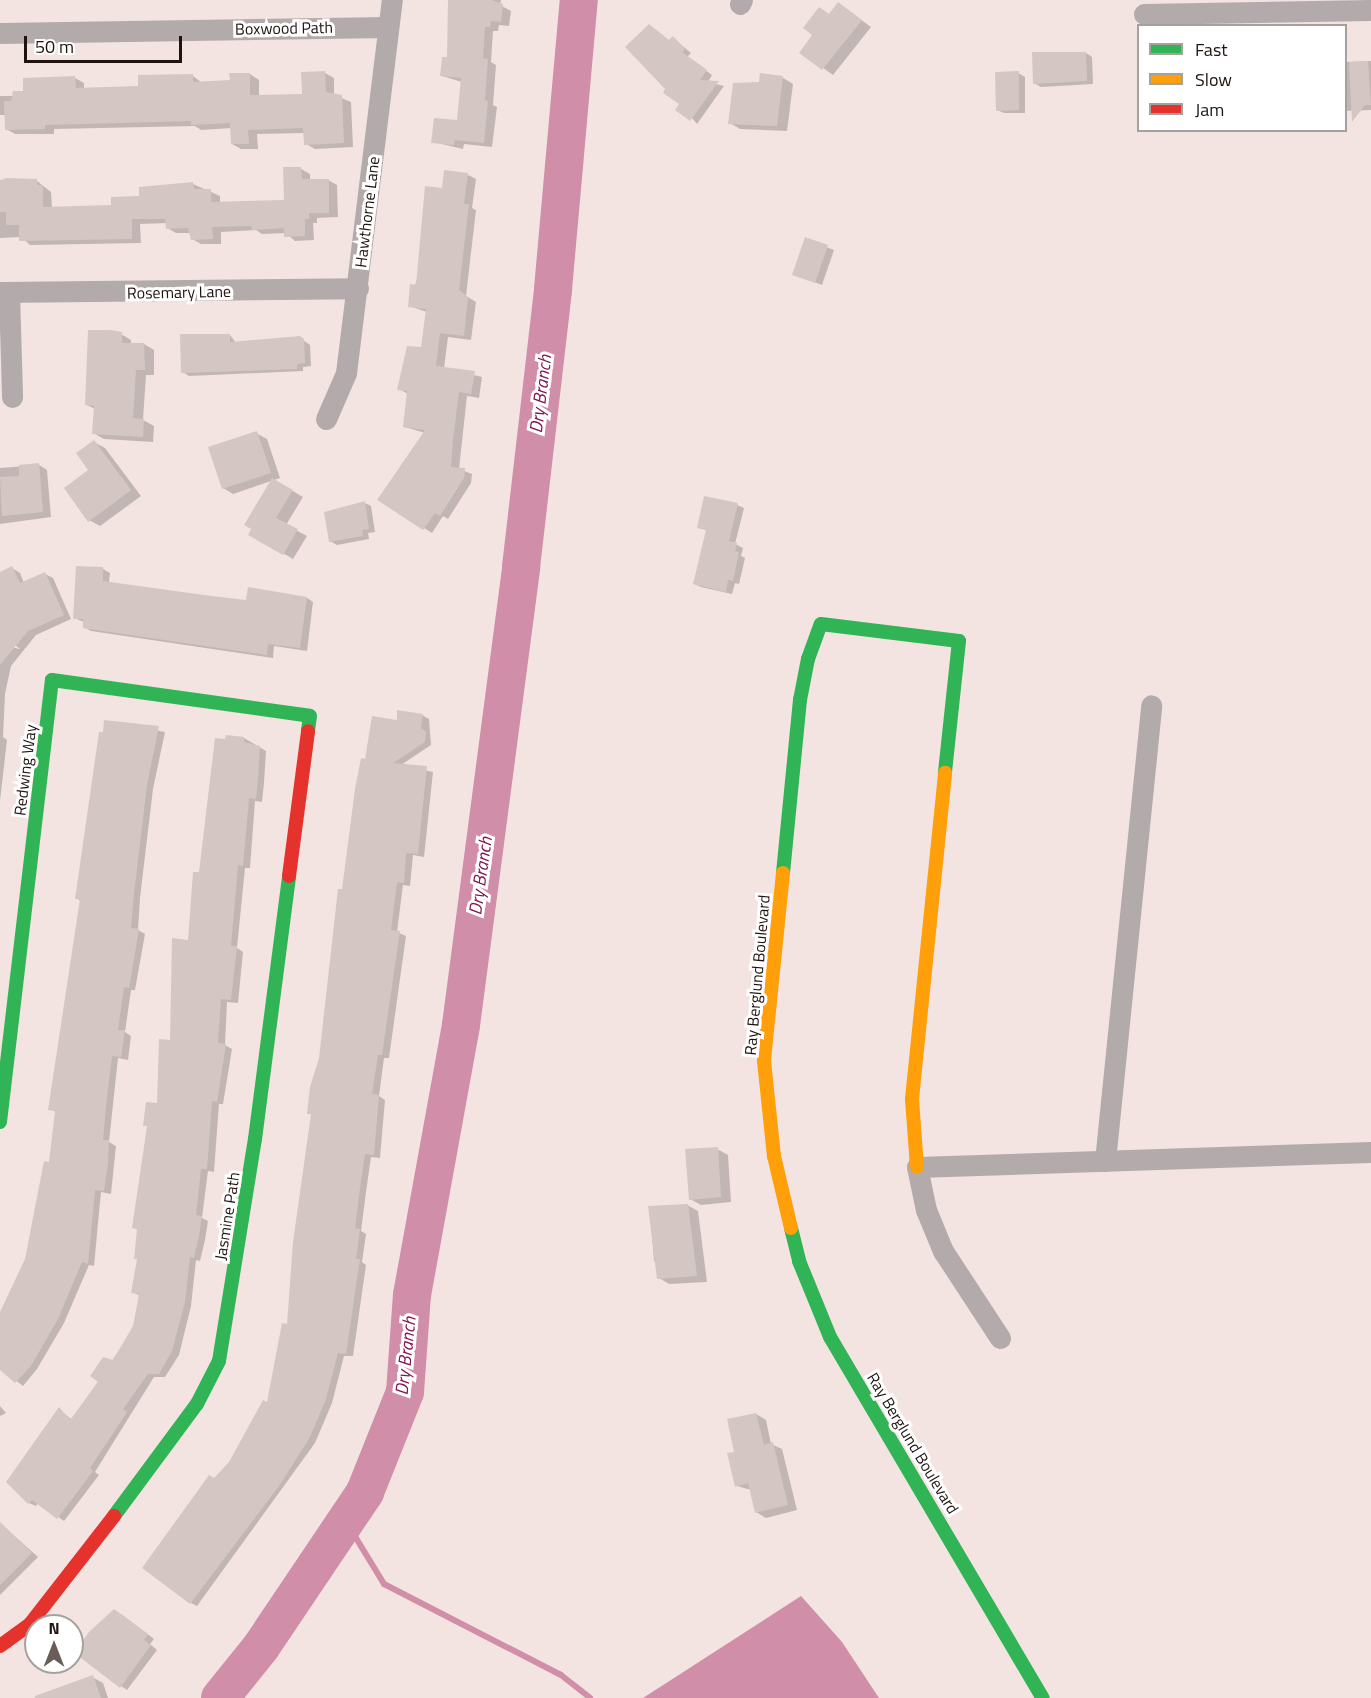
<!DOCTYPE html>
<html>
<head>
<meta charset="utf-8">
<style>
  body { margin:0 }
  #map { position:relative; width:1371px; height:1698px; overflow:hidden; background:#f3e4e1; font-family:"Titillium Web",sans-serif }
  div>[style] { position:absolute }
  .water>* { inset:0; background:#d18ea8 }
  .shadow>* { inset:0; background:#0003 }
  .stream>* { height:6px; margin:-3px; padding:0 3px; transform-origin:3px; border-radius:3px; background:#d18ea8 }
  .river>* { height:38px; margin:-19px; padding:0 19px; transform-origin:19px; border-radius:19px; background:#d18ea8 }
  .building>* { inset:0; background:#d4c7c3 }
  .street>* { height:21px; margin:-10.5px; padding:0 10.5px; transform-origin:10.5px; border-radius:10.5px; background:#b3abab }
  .fast>* { height:14px; margin:-7px; padding:0 7px; transform-origin:7px; border-radius:7px; background:#30b455 }
  .slow>* { height:14px; margin:-7px; padding:0 7px; transform-origin:7px; border-radius:7px; background:#ff9f0a }
  .jam>* { height:14px; margin:-7px; padding:0 7px; transform-origin:7px; border-radius:7px; background:#e5322d }
  span { translate:-50% -50%; white-space:nowrap; text-align:center; line-height:1.15; -webkit-text-stroke:6px #fff; paint-order:stroke }
  .street-label { font-size:16px; color:#1f1310 }
  .water-label { font-size:18px; color:#81124f; font-style:italic }
  .legend { position:absolute; left:1137px; top:24px; width:210px; height:108px; box-sizing:border-box; background:#fff; border:2px solid #a5a19f; margin:0; padding:8px 10px; list-style:none; font-size:18px; color:#1f1310 }
  .legend li { display:flex; align-items:center; gap:12px; height:30px }
  .legend b { width:30px; border:2px solid #a5a19f }
  .north { position:absolute; left:24px; top:1614px; width:60px; height:60px; box-sizing:border-box; background:#fff; border:2px solid #a5a19f; border-radius:50%; rotate:0deg; font-size:16px; font-weight:700; line-height:24px; text-align:center; color:#1f1310 }
  .north::after { content:''; display:block; margin:auto; width:21px; height:27px; background:#695c59; clip-path:polygon(50% 0,100% 100%,50% 72%,0 100%) }
  .scale { position:absolute; left:24px; top:36px; width:158px; height:27px; box-sizing:border-box; border:3px solid #1f1310; border-top:0; padding-left:8px; font-size:18px; line-height:21px; white-space:nowrap; color:#1f1310; -webkit-text-stroke:4px #fff; paint-order:stroke }
</style>
</head>
<body>
<div id="map">
  <div class="water">
    <div style="clip-path:polygon(801px 1596px,842px 1642px,879px 1698px,643px 1698px)"></div>
  </div>
  <div class="shadow">
    <div style="clip-path:polygon(456px 0,501px 0,500px 5px,511px 11px,509px 26px,499px 25px,498px 31px,493px 31px,491px 62px,496px 65px,493px 105px,497px 107px,492px 147px,464px 144px,463px 149px,433px 142px,458px 122px,462px 82px,442px 76px,449px 59px)"></div>
    <div style="clip-path:polygon(839px 4px,871px 27px,833px 75px,801px 52px,814px 34px,820px 8px,830px 15px)"></div>
    <div style="clip-path:polygon(673px 38px,691px 53px,687px 57px,712px 75px,708px 82px,724px 86px,697px 124px,667px 89px)"></div>
    <div style="clip-path:polygon(1086px 53px,1092px 57px,1093px 84px,1041px 87px,1034px 83px)"></div>
    <div style="clip-path:polygon(1371px 61px,1371px 110px,1346px 111px,1346px 62px)"></div>
    <div style="clip-path:polygon(325px 73px,334px 78px,334px 95px,351px 102px,353px 147px,315px 149px,306px 144px,305px 133px,257px 134px,258px 149px,241px 149px,232px 144px,232px 128px,201px 130px,195px 126px,54px 129px,54px 134px,15px 134px,6px 129px,6px 115px,0 115px,0 96px,14px 96px,75px 78px,84px 83px,84px 89px,140px 87px,193px 76px,202px 83px,231px 82px,250px 74px,259px 80px,259px 96px,303px 95px)"></div>
    <div style="clip-path:polygon(1018px 73px,1025px 77px,1025px 113px,1004px 113px,997px 110px)"></div>
    <div style="clip-path:polygon(783px 78px,793px 84px,787px 131px,740px 129px,730px 123px,761px 84px)"></div>
    <div style="clip-path:polygon(301px 169px,310px 174px,310px 181px,328px 180px,337px 185px,338px 217px,317px 218px,317px 223px,313px 223px,314px 240px,295px 241px,286px 233px,262px 234px,256px 230px,221px 232px,221px 244px,201px 244px,192px 239px,191px 233px,176px 233px,167px 228px,167px 223px,140px 224px,141px 243px,30px 245px,21px 237px,0 238px,0 181px,37px 181px,51px 192px,52px 208px,113px 206px,193px 184px,220px 196px,220px 203px,285px 201px)"></div>
    <div style="clip-path:polygon(468px 175px,476px 179px,472px 208px,476px 210px,466px 296px,476px 302px,471px 340px,448px 337px,444px 368px,482px 377px,479px 398px,467px 396px,459px 469px,472px 474px,471px 483px,448px 519px,443px 516px,432px 533px,379px 500px,425px 433px,405px 427px,408px 394px,399px 389px,423px 349px,427px 312px,409px 306px,443px 190px)"></div>
    <div style="clip-path:polygon(806px 239px,834px 250px,822px 285px,794px 274px)"></div>
    <div style="clip-path:polygon(121px 334px,131px 340px,131px 345px,144px 344px,154px 350px,154px 375px,146px 375px,143px 420px,154px 426px,153px 442px,104px 439px,93px 433px,95px 409px,87px 405px)"></div>
    <div style="clip-path:polygon(230px 335px,236px 343px,300px 338px,310px 345px,311px 366px,303px 367px,303px 371px,189px 376px,183px 372px)"></div>
    <div style="clip-path:polygon(256px 433px,267px 439px,280px 478px,274px 480px,303px 497px,286px 525px,307px 536px,293px 559px,250px 534px,271px 481px,233px 494px,223px 488px)"></div>
    <div style="clip-path:polygon(94px 442px,105px 448px,141px 496px,100px 526px,89px 520px)"></div>
    <div style="clip-path:polygon(39px 465px,47px 470px,51px 517px,0 524px,0 468px)"></div>
    <div style="clip-path:polygon(365px 503px,371px 506px,375px 532px,368px 533px,369px 539px,337px 545px,330px 541px)"></div>
    <div style="clip-path:polygon(737px 505px,744px 508px,735px 544px,743px 548px,741px 556px,745px 558px,739px 584px,735px 583px,732px 594px,701px 587px,694px 584px,707px 531px,699px 527px)"></div>
    <div style="clip-path:polygon(12px 568px,20px 573px,24px 583px,45px 574px,53px 578px,71px 619px,36px 635px,11px 666px,5px 694px,3px 737px,7px 740px,0 801px,0 645px,20px 649px,0 633px,0 577px)"></div>
    <div style="clip-path:polygon(103px 569px,110px 573px,109px 583px,248px 602px,249px 589px,307px 598px,313px 602px,307px 651px,274px 646px,273px 658px,91px 631px,84px 627px,84px 622px,74px 618px)"></div>
    <div style="clip-path:polygon(422px 715px,429px 719px,431px 745px,401px 765px,433px 772px,424px 857px,413px 855px,410px 886px,403px 885px,397px 932px,406px 936px,389px 1058px,384px 1058px,379px 1096px,385px 1100px,380px 1158px,371px 1157px,366px 1192px,361px 1231px,366px 1234px,362px 1262px,366px 1265px,353px 1356px,344px 1356px,332px 1403px,315px 1443px,197px 1606px,191px 1603px,214px 1480px,230px 1463px,269px 1404px,288px 1325px,312px 1115px,308px 1113px,321px 1058px,367px 760px,398px 721px)"></div>
    <div style="clip-path:polygon(106px 721px,165px 732px,153px 789px,140px 898px,138px 930px,145px 934px,135px 990px,131px 990px,125px 1032px,131px 1036px,128px 1060px,118px 1058px,109px 1142px,116px 1146px,111px 1194px,101px 1192px,94px 1266px,89px 1265px,64px 1323px,37px 1369px,23px 1386px,0 1368px,0 1313px,27px 1259px,50px 1164px,56px 1112px,50px 1109px,81px 901px,76px 898px)"></div>
    <div style="clip-path:polygon(244px 738px,266px 751px,264px 783px,262px 802px,255px 801px,250px 868px,245px 868px,237px 948px,243px 952px,238px 1003px,227px 1002px,225px 1045px,232px 1049px,223px 1104px,219px 1104px,214px 1172px,208px 1171px,202px 1218px,208px 1221px,205px 1240px,200px 1261px,196px 1260px,191px 1306px,179px 1355px,165px 1377px,154px 1377px,95px 1472px,99px 1475px,64px 1521px,38px 1503px,36px 1506px,29px 1503px,8px 1482px,59px 1409px,72px 1420px,135px 1327px,140px 1296px,133px 1292px,138px 1260px,139px 1230px,134px 1228px,149px 1127px,145px 1125px,158px 1105px,201px 874px)"></div>
    <div style="clip-path:polygon(717px 1149px,728px 1155px,731px 1202px,701px 1205px,690px 1199px)"></div>
    <div style="clip-path:polygon(687px 1205px,698px 1211px,707px 1282px,669px 1284px,659px 1278px,658px 1263px,654px 1261px,650px 1208px)"></div>
    <div style="clip-path:polygon(0 1406px,6px 1413px,0 1416px)"></div>
    <div style="clip-path:polygon(756px 1414px,766px 1420px,771px 1444px,782px 1449px,797px 1510px,766px 1518px,756px 1512px,751px 1490px,737px 1486px,736px 1453px)"></div>
    <div style="clip-path:polygon(0 1523px,38px 1557px,0 1595px)"></div>
    <div style="clip-path:polygon(121px 1614px,154px 1639px,150px 1644px,157px 1650px,127px 1690px,121px 1686px)"></div>
    <div style="clip-path:polygon(92px 1677px,103px 1683px,108px 1698px,34px 1698px)"></div>
  </div>
  <div class="stream">
    <div style="left:345px;top:1520px;width:75px;rotate:58.6deg"></div>
    <div style="left:384px;top:1584px;width:199px;rotate:27.2deg"></div>
    <div style="left:561px;top:1675px;width:37px;rotate:38deg"></div>
  </div>
  <div class="river">
    <div style="left:220px;top:1698px;width:65px;rotate:-51.2deg"></div>
    <div style="left:261px;top:1647px;width:187px;rotate:-56.1deg"></div>
    <div style="left:365px;top:1492px;width:108px;rotate:-68.2deg"></div>
    <div style="left:405px;top:1392px;width:97px;rotate:-85.9deg"></div>
    <div style="left:412px;top:1295px;width:274px;rotate:-79.7deg"></div>
    <div style="left:461px;top:1025px;width:462px;rotate:-82.5deg"></div>
    <div style="left:521px;top:567px;width:280px;rotate:-83.4deg"></div>
    <div style="left:553px;top:289px;width:290px;rotate:-84.9deg"></div>
  </div>
  <div class="building">
    <div style="clip-path:polygon(448px 0,491px 0,503px 4px,501px 22px,491px 21px,490px 27px,485px 27px,483px 58px,488px 59px,485px 100px,488px 101px,484px 143px,455px 140px,454px 145px,431px 143px,434px 118px,457px 120px,461px 78px,440px 76px,442px 57px,447px 57px)"></div>
    <div style="clip-path:polygon(838px 2px,862px 20px,822px 70px,799px 53px,812px 35px,803px 28px,819px 7px,829px 14px)"></div>
    <div style="clip-path:polygon(649px 24px,669px 40px,673px 36px,685px 49px,682px 52px,707px 70px,700px 80px,719px 81px,690px 121px,675px 110px,679px 104px,663px 93px,665px 89px,625px 47px)"></div>
    <div style="clip-path:polygon(1032px 52px,1086px 52px,1087px 81px,1033px 84px)"></div>
    <div style="clip-path:polygon(1368px 61px,1371px 105px,1365px 105px,1352px 122px,1349px 62px)"></div>
    <div style="clip-path:polygon(325px 71px,326px 92px,342px 95px,344px 143px,304px 145px,303px 128px,248px 130px,249px 144px,231px 144px,230px 123px,191px 125px,191px 121px,45px 125px,45px 129px,5px 130px,4px 101px,11px 101px,13px 91px,23px 91px,23px 78px,75px 76px,76px 88px,138px 86px,138px 75px,193px 74px,193px 82px,230px 80px,229px 73px,250px 73px,250px 95px,302px 94px,301px 72px)"></div>
    <div style="clip-path:polygon(1019px 71px,1019px 110px,996px 111px,995px 72px)"></div>
    <div style="clip-path:polygon(760px 73px,783px 76px,777px 126px,728px 124px,733px 83px,759px 82px)"></div>
    <div style="clip-path:polygon(283px 167px,301px 167px,302px 179px,329px 179px,329px 213px,309px 213px,309px 219px,305px 219px,305px 236px,284px 237px,284px 228px,252px 230px,251px 226px,212px 227px,213px 239px,191px 240px,188px 228px,166px 229px,165px 219px,132px 219px,132px 239px,19px 241px,19px 225px,6px 225px,6px 212px,0 212px,0 180px,7px 178px,37px 179px,37px 185px,43px 185px,43px 207px,111px 205px,111px 197px,139px 196px,139px 187px,193px 182px,194px 189px,211px 189px,211px 202px,284px 200px)"></div>
    <div style="clip-path:polygon(444px 170px,468px 173px,464px 204px,469px 204px,459px 290px,468px 297px,464px 336px,440px 333px,436px 366px,475px 371px,471px 394px,459px 392px,453px 440px,451px 467px,465px 468px,464px 478px,440px 516px,435px 513px,423px 530px,377px 500px,425px 430px,403px 427px,407px 391px,397px 390px,407px 346px,421px 347px,426px 309px,408px 307px,410px 284px,416px 285px,425px 186px,442px 188px)"></div>
    <div style="clip-path:polygon(805px 237px,828px 245px,815px 283px,792px 275px)"></div>
    <div style="clip-path:polygon(88px 330px,111px 330px,122px 332px,122px 343px,144px 343px,145px 370px,136px 370px,133px 418px,144px 419px,143px 437px,92px 434px,94px 406px,85px 405px)"></div>
    <div style="clip-path:polygon(180px 334px,230px 334px,230px 342px,300px 336px,304px 339px,305px 363px,297px 364px,297px 369px,181px 373px)"></div>
    <div style="clip-path:polygon(257px 431px,271px 473px,222px 489px,208px 447px)"></div>
    <div style="clip-path:polygon(94px 440px,131px 490px,88px 522px,64px 488px,88px 470px,76px 453px)"></div>
    <div style="clip-path:polygon(39px 463px,43px 512px,2px 516px,0 477px,19px 476px,19px 465px)"></div>
    <div style="clip-path:polygon(272px 478px,293px 490px,276px 518px,298px 529px,283px 555px,248px 535px,251px 529px,244px 525px)"></div>
    <div style="clip-path:polygon(704px 496px,738px 503px,729px 541px,737px 543px,735px 551px,739px 552px,733px 581px,728px 580px,726px 592px,693px 584px,706px 530px,697px 528px)"></div>
    <div style="clip-path:polygon(365px 501px,369px 529px,362px 530px,363px 536px,329px 542px,324px 512px)"></div>
    <div style="clip-path:polygon(12px 566px,20px 583px,45px 572px,64px 615px,28px 631px,0 665px,0 572px)"></div>
    <div style="clip-path:polygon(76px 566px,103px 567px,103px 581px,204px 595px,246px 600px,248px 587px,307px 597px,300px 648px,268px 644px,267px 655px,83px 628px,83px 619px,73px 619px)"></div>
    <div style="clip-path:polygon(397px 710px,423px 714px,421px 728px,426px 732px,425px 742px,393px 763px,427px 766px,418px 854px,406px 853px,404px 883px,397px 882px,391px 930px,400px 931px,382px 1055px,378px 1055px,372px 1094px,379px 1095px,374px 1155px,365px 1154px,360px 1188px,355px 1228px,360px 1229px,356px 1259px,360px 1259px,346px 1354px,338px 1353px,326px 1399px,309px 1439px,279px 1486px,190px 1604px,142px 1568px,209px 1475px,214px 1478px,229px 1462px,263px 1400px,267px 1402px,282px 1323px,287px 1324px,293px 1242px,311px 1114px,307px 1114px,310px 1087px,319px 1058px,338px 889px,342px 889px,355px 789px,361px 758px,365px 759px,372px 716px,397px 720px)"></div>
    <div style="clip-path:polygon(104px 720px,159px 726px,147px 785px,134px 894px,131px 928px,139px 929px,129px 988px,124px 987px,118px 1030px,125px 1030px,121px 1057px,112px 1056px,107px 1097px,103px 1140px,109px 1140px,108px 1163px,104px 1191px,95px 1190px,88px 1264px,82px 1262px,58px 1319px,31px 1366px,15px 1383px,0 1370px,0 1312px,25px 1259px,44px 1161px,49px 1162px,55px 1111px,48px 1110px,80px 899px,75px 899px,99px 732px,103px 732px)"></div>
    <div style="clip-path:polygon(226px 735px,244px 737px,244px 742px,260px 746px,258px 779px,256px 799px,249px 798px,243px 866px,238px 865px,231px 946px,237px 946px,231px 1000px,221px 999px,218px 1043px,226px 1044px,217px 1102px,212px 1101px,207px 1169px,201px 1169px,196px 1215px,202px 1216px,199px 1236px,194px 1258px,190px 1257px,185px 1302px,172px 1351px,159px 1374px,148px 1374px,123px 1409px,127px 1412px,90px 1468px,93px 1471px,57px 1519px,32px 1500px,28px 1504px,6px 1482px,59px 1407px,70px 1420px,98px 1382px,90px 1376px,103px 1357px,113px 1360px,133px 1326px,139px 1294px,131px 1293px,137px 1259px,134px 1259px,137px 1229px,132px 1228px,147px 1126px,143px 1126px,146px 1102px,157px 1103px,159px 1039px,170px 1040px,172px 938px,188px 940px,193px 872px,199px 872px,215px 738px,225px 739px)"></div>
    <div style="clip-path:polygon(718px 1147px,721px 1197px,689px 1200px,685px 1149px)"></div>
    <div style="clip-path:polygon(688px 1204px,697px 1276px,657px 1279px,648px 1206px)"></div>
    <div style="clip-path:polygon(756px 1413px,764px 1445px,773px 1442px,788px 1505px,755px 1513px,748px 1483px,735px 1487px,727px 1453px,734px 1452px,727px 1419px)"></div>
    <div style="clip-path:polygon(0 1522px,32px 1553px,0 1585px)"></div>
    <div style="clip-path:polygon(114px 1609px,148px 1634px,144px 1640px,151px 1645px,120px 1688px,77px 1655px,77px 1649px,89px 1632px)"></div>
    <div style="clip-path:polygon(93px 1675px,101px 1698px,36px 1698px,35px 1696px)"></div>
  </div>
  <div class="street">
    <div style="left:740px;top:4px;width:4px;rotate:-63deg"></div>
    <div style="left:1144px;top:14px;width:227px;rotate:-1deg"></div>
    <div style="left:0;top:33px;width:388px;rotate:-0.9deg"></div>
    <div style="left:0;top:292px;width:358px;rotate:-0.6deg"></div>
    <div style="left:9px;top:293px;width:104px;rotate:88.3deg"></div>
    <div style="left:326px;top:419px;width:50px;rotate:-66.5deg"></div>
    <div style="left:346px;top:373px;width:376px;rotate:-83deg"></div>
    <div style="left:1105px;top:1161px;width:458px;rotate:-84.2deg"></div>
    <div style="left:1000px;top:1338px;width:104px;rotate:-123.2deg"></div>
    <div style="left:943px;top:1251px;width:44px;rotate:-112.5deg"></div>
    <div style="left:926px;top:1210px;width:44px;rotate:-101.8deg"></div>
    <div style="left:917px;top:1167px;width:454px;rotate:-1.9deg"></div>
  </div>
  <div class="fast">
    <div style="left:783px;top:873px;width:174px;rotate:-84.4deg"></div>
    <div style="left:800px;top:700px;width:42px;rotate:-79deg"></div>
    <div style="left:808px;top:659px;width:37px;rotate:-70deg"></div>
    <div style="left:821px;top:624px;width:139px;rotate:7deg"></div>
    <div style="left:959px;top:641px;width:133px;rotate:96.1deg"></div>
    <div style="left:0;top:1122px;width:445px;rotate:-83.3deg"></div>
    <div style="left:52px;top:680px;width:260px;rotate:7.9deg"></div>
    <div style="left:310px;top:716px;width:15px;rotate:98deg"></div>
    <div style="left:791px;top:1228px;width:34px;rotate:76deg"></div>
    <div style="left:799px;top:1261px;width:82px;rotate:67.8deg"></div>
    <div style="left:830px;top:1337px;width:419px;rotate:59.5deg"></div>
    <div style="left:114px;top:1516px;width:139px;rotate:-53.5deg"></div>
    <div style="left:197px;top:1404px;width:48px;rotate:-62.9deg"></div>
    <div style="left:219px;top:1361px;width:225px;rotate:-80.8deg"></div>
    <div style="left:255px;top:1139px;width:265px;rotate:-82.6deg"></div>
  </div>
  <div class="slow">
    <div style="left:783px;top:873px;width:189px;rotate:95.8deg"></div>
    <div style="left:764px;top:1061px;width:96px;rotate:84deg"></div>
    <div style="left:774px;top:1156px;width:74px;rotate:76.7deg"></div>
    <div style="left:917px;top:1167px;width:68px;rotate:-94.2deg"></div>
    <div style="left:912px;top:1099px;width:328px;rotate:-84.2deg"></div>
  </div>
  <div class="jam">
    <div style="left:289px;top:876px;width:146px;rotate:-82.5deg"></div>
    <div style="left:0;top:1646px;width:37px;rotate:-36deg"></div>
    <div style="left:30px;top:1624px;width:137px;rotate:-52.1deg"></div>
  </div>
  <div class="street-label">
    <span style="left:284px;top:28px;rotate:-1deg">Boxwood Path</span>
    <span style="left:367px;top:212px;rotate:-83deg">Hawthorne Lane</span>
    <span style="left:179px;top:292px;rotate:-1deg">Rosemary Lane</span>
    <span style="left:25px;top:770px;rotate:-83deg">Redwing Way</span>
    <span style="left:757px;top:975px;rotate:-85deg">Ray Berglund Boulevard</span>
    <span style="left:227px;top:1216px;rotate:-81deg">Jasmine Path</span>
    <span style="left:913px;top:1443px;rotate:59deg">Ray Berglund Boulevard</span>
  </div>
  <div class="water-label">
    <span style="left:541px;top:394px;rotate:-83deg">Dry Branch</span>
    <span style="left:481px;top:876px;rotate:-82deg">Dry Branch</span>
    <span style="left:406px;top:1356px;rotate:-84deg">Dry Branch</span>
  </div>
  <ul class="legend">
  <li><b style="height:8px;background:#30b455"></b>Fast</li>
  <li><b style="height:8px;background:#ff9f0a"></b>Slow</li>
  <li><b style="height:8px;background:#e5322d"></b>Jam</li>
  </ul>
  <div class="north">N</div>
  <div class="scale">50 m</div>
</div>
</body>
</html>
